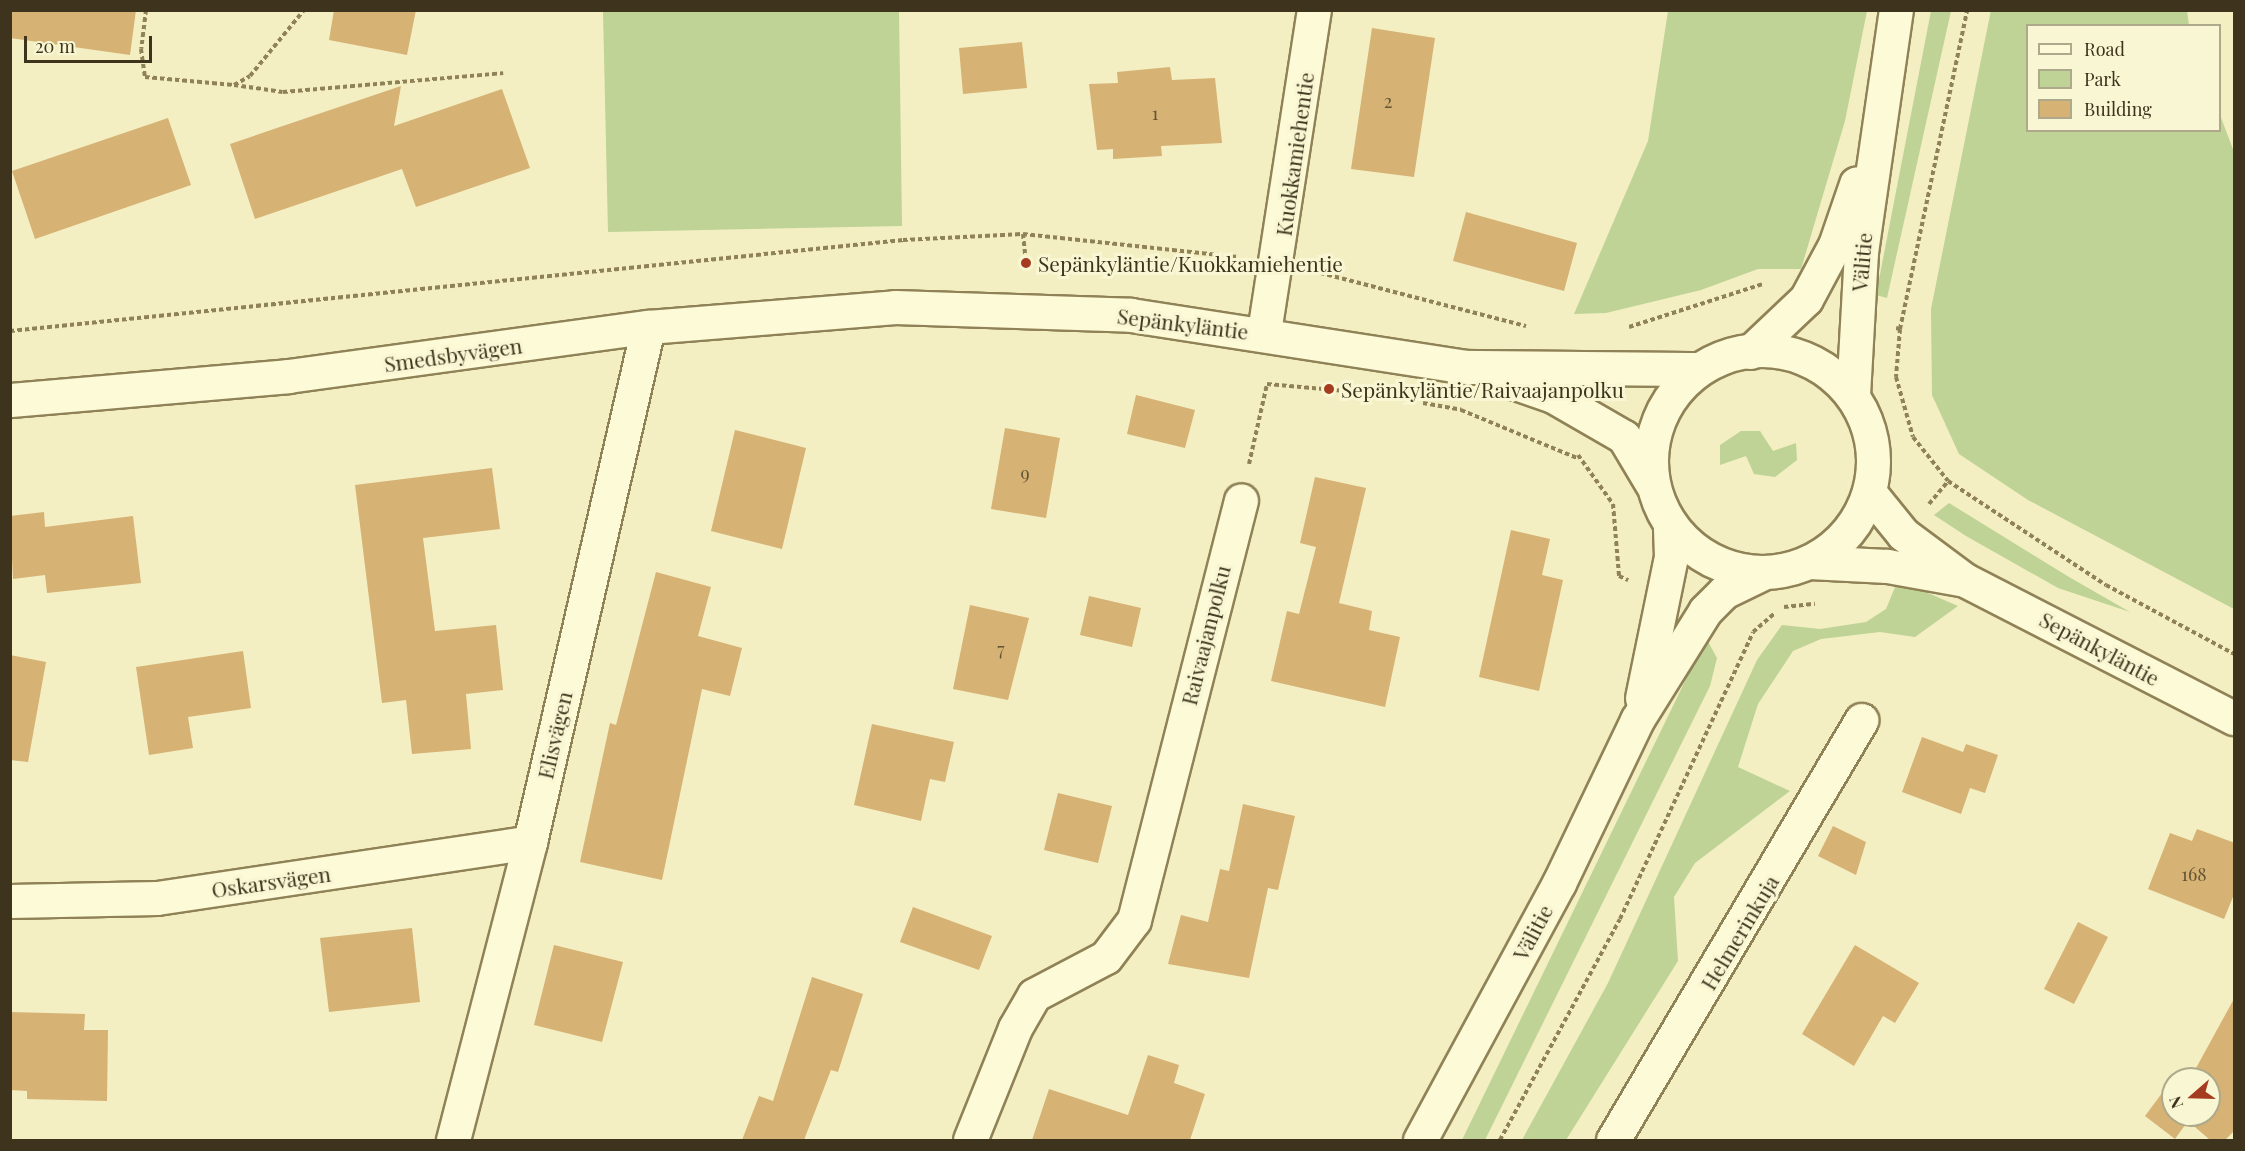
<!DOCTYPE html>
<html>
<head>
<meta charset="utf-8">
<style>
  body { margin:0 }
  #map { position:relative; width:2245px; height:1151px; overflow:hidden; background:#f3efc2; font-family:"Playfair Display",serif }
  div>[style] { position:absolute }
  .green>* { inset:0; background:#bed395 }
  .building>* { inset:0; background:#d6b274 }
  .path>* { height:4px; margin-top:-2px; transform-origin:0; background:repeating-linear-gradient(90deg,#908257 0 4.5px,transparent 0 7.5px) }
  .roads { filter:drop-shadow(2px 0 #908257) drop-shadow(-2px 0 #908257) drop-shadow(0 2px #908257) drop-shadow(0 -2px #908257) }
  .minor>* { height:33px; margin:-16.5px; padding:0 16.5px; transform-origin:16.5px; border-radius:16.5px; background:#fdfad7 }
  .secondary>* { height:33px; margin:-16.5px; padding:0 16.5px; transform-origin:16.5px; border-radius:16.5px; background:#fdfad7 }
  .secondary>.ring { margin:-16.5px; padding:0; box-sizing:content-box; background:none; border:33px solid #fdfad7; border-radius:50% }
  .dots>* { width:16px; height:16px; translate:-50% -50%; box-sizing:border-box; border:3px solid #f9f7d3; border-radius:50% }
  span { translate:-50% -50%; white-space:nowrap; text-align:center; line-height:1.15; -webkit-text-stroke:6px #f9f7d3; paint-order:stroke }
  .number-label { font-size:18px; color:#645433 }
  .number-label span { -webkit-text-stroke-width:0 }
  .street-label { font-size:21px; color:#3e341d }
  .poi-label { font-size:21px; color:#3e341d }
  .left { translate:0 -50%; text-align:left }
  .frame { position:absolute; inset:0; border:12px solid #3e341d; pointer-events:none }
  .legend { position:absolute; left:2026px; top:24px; width:195px; height:108px; box-sizing:border-box; background:#f9f7d3; border:2px solid #aea98a; margin:0; padding:8px 10px; list-style:none; font-size:18px; color:#3e341d }
  .legend li { display:flex; align-items:center; gap:12px; height:30px }
  .legend b { width:30px; border:2px solid #aea98a }
  .north { position:absolute; left:2161px; top:1067px; width:60px; height:60px; box-sizing:border-box; background:#f9f7d3; border:2px solid #aea98a; border-radius:50%; rotate:250deg; font-size:16px; font-weight:700; line-height:24px; text-align:center; color:#3e341d }
  .north::after { content:''; display:block; margin:auto; width:21px; height:27px; background:#a63c1f; clip-path:polygon(50% 0,100% 100%,50% 72%,0 100%) }
  .scale { position:absolute; left:24px; top:36px; width:128px; height:27px; box-sizing:border-box; border:3px solid #3e341d; border-top:0; padding-left:8px; font-size:18px; line-height:21px; white-space:nowrap; color:#3e341d; -webkit-text-stroke:4px #f9f7d3; paint-order:stroke }
</style>
</head>
<body>
<div id="map">
  <div class="green">
    <div style="clip-path:polygon(1991px 10px,2187px 11px,2189px 25px,2028px 26px,2028px 130px,2220px 130px,2220px 115px,2234px 152px,2234px 609px,2028px 500px,1959px 454px,1932px 395px,1931px 309px)"></div>
    <div style="clip-path:polygon(603px 11px,899px 11px,902px 226px,608px 232px)"></div>
    <div style="clip-path:polygon(1668px 11px,1867px 11px,1845px 121px,1801px 269px,1758px 269px,1701px 290px,1606px 313px,1574px 314px,1648px 141px)"></div>
    <div style="clip-path:polygon(1931px 11px,1951px 11px,1887px 298px,1876px 295px)"></div>
    <div style="clip-path:polygon(1741px 431px,1760px 431px,1773px 451px,1796px 443px,1797px 460px,1775px 477px,1754px 474px,1746px 456px,1720px 465px,1720px 445px)"></div>
    <div style="clip-path:polygon(1949px 503px,2069px 577px,2130px 612px,2058px 588px,1966px 536px,1934px 515px)"></div>
    <div style="clip-path:polygon(1898px 580px,1958px 606px,1915px 637px,1880px 632px,1821px 639px,1793px 651px,1758px 704px,1738px 767px,1790px 791px,1695px 863px,1674px 897px,1678px 961px,1566px 1140px,1522px 1140px,1608px 983px,1757px 660px,1782px 625px,1820px 629px,1866px 622px,1886px 609px)"></div>
    <div style="clip-path:polygon(1706px 638px,1717px 658px,1710px 686px,1485px 1140px,1462px 1140px)"></div>
  </div>
  <div class="building">
    <div style="clip-path:polygon(10px 10px,136px 10px,130px 55px,10px 38px)"></div>
    <div style="clip-path:polygon(334px 10px,416px 10px,407px 55px,329px 40px)"></div>
    <div style="clip-path:polygon(1372px 28px,1435px 38px,1414px 177px,1351px 169px)"></div>
    <div style="clip-path:polygon(1022px 42px,1027px 88px,963px 94px,959px 48px)"></div>
    <div style="clip-path:polygon(1170px 67px,1172px 80px,1215px 78px,1222px 143px,1161px 146px,1162px 156px,1113px 159px,1113px 149px,1097px 150px,1089px 84px,1118px 83px,1117px 72px)"></div>
    <div style="clip-path:polygon(401px 86px,394px 126px,502px 89px,530px 168px,416px 207px,402px 169px,255px 219px,230px 144px)"></div>
    <div style="clip-path:polygon(168px 118px,191px 185px,35px 239px,12px 171px)"></div>
    <div style="clip-path:polygon(1466px 212px,1577px 243px,1564px 291px,1453px 261px)"></div>
    <div style="clip-path:polygon(1136px 395px,1195px 410px,1185px 448px,1127px 434px)"></div>
    <div style="clip-path:polygon(1005px 428px,1060px 438px,1046px 518px,991px 509px)"></div>
    <div style="clip-path:polygon(735px 430px,806px 448px,782px 549px,711px 531px)"></div>
    <div style="clip-path:polygon(492px 468px,500px 529px,423px 538px,435px 631px,496px 625px,503px 690px,466px 694px,471px 749px,412px 754px,406px 700px,382px 703px,355px 485px)"></div>
    <div style="clip-path:polygon(1315px 477px,1366px 488px,1339px 603px,1372px 611px,1369px 630px,1400px 637px,1385px 707px,1271px 681px,1287px 611px,1299px 614px,1316px 547px,1300px 543px)"></div>
    <div style="clip-path:polygon(44px 512px,45px 527px,133px 516px,141px 583px,47px 593px,45px 575px,13px 579px,10px 516px)"></div>
    <div style="clip-path:polygon(1511px 530px,1550px 539px,1542px 575px,1563px 580px,1539px 691px,1479px 677px)"></div>
    <div style="clip-path:polygon(656px 572px,711px 587px,698px 636px,742px 648px,730px 696px,702px 689px,662px 880px,580px 862px,610px 723px,616px 725px)"></div>
    <div style="clip-path:polygon(1089px 596px,1141px 608px,1132px 647px,1080px 635px)"></div>
    <div style="clip-path:polygon(970px 605px,1029px 618px,1008px 700px,953px 689px)"></div>
    <div style="clip-path:polygon(243px 651px,251px 708px,188px 717px,193px 748px,149px 755px,136px 667px)"></div>
    <div style="clip-path:polygon(10px 655px,46px 662px,28px 762px,10px 760px)"></div>
    <div style="clip-path:polygon(872px 724px,954px 742px,945px 782px,930px 779px,921px 821px,854px 805px)"></div>
    <div style="clip-path:polygon(1922px 737px,1963px 752px,1966px 744px,1998px 755px,1985px 793px,1970px 788px,1961px 814px,1902px 792px)"></div>
    <div style="clip-path:polygon(1058px 793px,1112px 806px,1098px 863px,1044px 850px)"></div>
    <div style="clip-path:polygon(1243px 804px,1295px 816px,1278px 890px,1268px 888px,1249px 978px,1168px 964px,1181px 915px,1208px 922px,1220px 869px,1229px 871px)"></div>
    <div style="clip-path:polygon(1833px 826px,1866px 842px,1856px 875px,1818px 856px)"></div>
    <div style="clip-path:polygon(2197px 829px,2235px 843px,2235px 892px,2224px 919px,2148px 889px,2170px 833px,2192px 841px)"></div>
    <div style="clip-path:polygon(913px 907px,992px 936px,979px 970px,900px 942px)"></div>
    <div style="clip-path:polygon(2078px 922px,2108px 937px,2074px 1004px,2044px 989px)"></div>
    <div style="clip-path:polygon(412px 928px,420px 1002px,329px 1012px,320px 938px)"></div>
    <div style="clip-path:polygon(554px 945px,623px 962px,602px 1042px,534px 1025px)"></div>
    <div style="clip-path:polygon(1855px 945px,1919px 983px,1895px 1023px,1883px 1016px,1854px 1066px,1802px 1034px)"></div>
    <div style="clip-path:polygon(812px 977px,863px 994px,838px 1072px,831px 1070px,804px 1140px,742px 1140px,759px 1096px,773px 1101px)"></div>
    <div style="clip-path:polygon(2235px 997px,2235px 1130px,2225px 1140px,2210px 1140px,2188px 1121px,2175px 1139px,2145px 1116px,2171px 1081px,2173px 1115px,2209px 1115px,2209px 1079px,2190px 1079px)"></div>
    <div style="clip-path:polygon(10px 1012px,85px 1014px,84px 1030px,108px 1030px,107px 1101px,27px 1099px,27px 1091px,10px 1090px)"></div>
    <div style="clip-path:polygon(1148px 1055px,1179px 1065px,1174px 1083px,1205px 1094px,1190px 1140px,1032px 1140px,1049px 1089px,1128px 1115px)"></div>
  </div>
  <div class="path">
    <div style="left:146px;top:10px;width:39px;rotate:97deg"></div>
    <div style="left:141px;top:49px;width:28px;rotate:82deg"></div>
    <div style="left:145px;top:77px;width:89px;rotate:5.1deg"></div>
    <div style="left:234px;top:85px;width:18px;rotate:-29deg"></div>
    <div style="left:250px;top:76px;width:85px;rotate:-50.7deg"></div>
    <div style="left:234px;top:85px;width:49px;rotate:8.1deg"></div>
    <div style="left:283px;top:92px;width:221px;rotate:-4.9deg"></div>
    <div style="left:1023px;top:234px;width:29px;rotate:84deg"></div>
    <div style="left:1313px;top:271px;width:220px;rotate:14.5deg"></div>
    <div style="left:1629px;top:327px;width:141px;rotate:-17.8deg"></div>
    <div style="left:1896px;top:328px;width:4px;rotate:14deg"></div>
    <div style="left:1900px;top:329px;width:48px;rotate:94.8deg"></div>
    <div style="left:1896px;top:377px;width:62px;rotate:74.2deg"></div>
    <div style="left:1913px;top:437px;width:56px;rotate:51.5deg"></div>
    <div style="left:1948px;top:481px;width:189px;rotate:33.4deg"></div>
    <div style="left:2106px;top:585px;width:145px;rotate:28.3deg"></div>
    <div style="left:1900px;top:329px;width:326px;rotate:-78.1deg"></div>
    <div style="left:10px;top:331px;width:898px;rotate:-5.82deg"></div>
    <div style="left:903px;top:240px;width:120px;rotate:-2.9deg"></div>
    <div style="left:1023px;top:234px;width:216px;rotate:6.1deg"></div>
    <div style="left:1423px;top:403px;width:39px;rotate:10deg"></div>
    <div style="left:1461px;top:410px;width:126px;rotate:22.5deg"></div>
    <div style="left:1578px;top:455px;width:60px;rotate:54.5deg"></div>
    <div style="left:1613px;top:504px;width:72px;rotate:85.2deg"></div>
    <div style="left:1619px;top:576px;width:10px;rotate:24deg"></div>
    <div style="left:1249px;top:464px;width:82px;rotate:-77.3deg"></div>
    <div style="left:1267px;top:384px;width:90px;rotate:5.1deg"></div>
    <div style="left:1929px;top:504px;width:30px;rotate:-50deg"></div>
    <div style="left:1784px;top:607px;width:31px;rotate:-6deg"></div>
    <div style="left:1500px;top:1140px;width:251px;rotate:-61.5deg"></div>
    <div style="left:1620px;top:919px;width:316px;rotate:-65.1deg"></div>
    <div style="left:1753px;top:632px;width:29px;rotate:-41deg"></div>
  </div>
  <div class="roads">
    <div class="minor">
      <div style="left:1264px;top:332px;width:326px;rotate:-81.2deg"></div>
      <div style="left:10px;top:901px;width:147px;rotate:-1.2deg"></div>
      <div style="left:157px;top:898px;width:377px;rotate:-8.5deg"></div>
      <div style="left:453px;top:1140px;width:308px;rotate:-75.5deg"></div>
      <div style="left:530px;top:842px;width:528px;rotate:-77.09deg"></div>
      <div style="left:970px;top:1140px;width:121px;rotate:-68.1deg"></div>
      <div style="left:1015px;top:1028px;width:38px;rotate:-60deg"></div>
      <div style="left:1034px;top:995px;width:81px;rotate:-27.8deg"></div>
      <div style="left:1106px;top:957px;width:46px;rotate:-52.9deg"></div>
      <div style="left:1134px;top:920px;width:433px;rotate:-75.7deg"></div>
      <div style="left:1613px;top:1140px;width:488px;rotate:-59.4deg"></div>
    </div>
    <div class="secondary">
      <div class="ring" style="left:1651px;top:350px;width:189px;height:189px"></div>
      <div style="left:1750px;top:352px;width:77px;rotate:-43.4deg"></div>
      <div style="left:1806px;top:299px;width:61px;rotate:-61.8deg"></div>
      <div style="left:1835px;top:245px;width:65px;rotate:-71deg"></div>
      <div style="left:1498px;top:377px;width:58px;rotate:19.1deg"></div>
      <div style="left:1553px;top:396px;width:82px;rotate:30deg"></div>
      <div style="left:1624px;top:437px;width:55px;rotate:59.2deg"></div>
      <div style="left:1853px;top:395px;width:143px;rotate:-86.8deg"></div>
      <div style="left:1861px;top:252px;width:245px;rotate:-81.8deg"></div>
      <div style="left:10px;top:400px;width:279px;rotate:-4.9deg"></div>
      <div style="left:288px;top:376px;width:363px;rotate:-7.8deg"></div>
      <div style="left:648px;top:327px;width:248px;rotate:-4.6deg"></div>
      <div style="left:895px;top:307px;width:236px;rotate:1.9deg"></div>
      <div style="left:1131px;top:315px;width:341px;rotate:8.8deg"></div>
      <div style="left:1468px;top:367px;width:231px;rotate:0.5deg"></div>
      <div style="left:1869px;top:492px;width:54px;rotate:51deg"></div>
      <div style="left:1903px;top:534px;width:77px;rotate:36.6deg"></div>
      <div style="left:1965px;top:580px;width:302px;rotate:27.2deg"></div>
      <div style="left:1809px;top:562px;width:78px;rotate:2.9deg"></div>
      <div style="left:1887px;top:566px;width:73px;rotate:10.2deg"></div>
      <div style="left:1642px;top:698px;width:144px;rotate:-78.4deg"></div>
      <div style="left:1671px;top:557px;width:34px;rotate:-92deg"></div>
      <div style="left:1420px;top:1140px;width:292px;rotate:-61.6deg"></div>
      <div style="left:1559px;top:883px;width:181px;rotate:-64.4deg"></div>
      <div style="left:1637px;top:720px;width:128px;rotate:-58deg"></div>
      <div style="left:1705px;top:611px;width:27px;rotate:-45deg"></div>
      <div style="left:1724px;top:592px;width:43px;rotate:-26deg"></div>
    </div>
  </div>
  <div class="dots">
    <div style="left:1026px;top:263px;background:#a63c1f"></div>
    <div style="left:1329px;top:389px;background:#a63c1f"></div>
  </div>
  <div class="number-label">
    <span style="left:1388px;top:101px">2</span>
    <span style="left:1155px;top:113px">1</span>
    <span style="left:1025px;top:473px">9</span>
    <span style="left:1001px;top:649px">7</span>
    <span style="left:2194px;top:874px">168</span>
  </div>
  <div class="street-label">
    <span style="left:1294px;top:154px;rotate:-82deg">Kuokkamiehentie</span>
    <span style="left:1861px;top:262px;rotate:-85deg">Välitie</span>
    <span style="left:1183px;top:323px;rotate:7deg">Sepänkyläntie</span>
    <span style="left:453px;top:354px;rotate:-8deg">Smedsbyvägen</span>
    <span style="left:1205px;top:635px;rotate:-76deg">Raivaajanpolku</span>
    <span style="left:2100px;top:648px;rotate:28deg">Sepänkyläntie</span>
    <span style="left:554px;top:735px;rotate:-77deg">Elisvägen</span>
    <span style="left:271px;top:881px;rotate:-8deg">Oskarsvägen</span>
    <span style="left:1532px;top:932px;rotate:-62deg">Välitie</span>
    <span style="left:1739px;top:932px;rotate:-59deg">Helmerinkuja</span>
  </div>
  <div class="poi-label">
    <span class="left" style="left:1038px;top:263px">Sepänkyläntie/Kuokkamiehentie</span>
    <span class="left" style="left:1341px;top:389px">Sepänkyläntie/Raivaajanpolku</span>
  </div>
  <div class="frame"></div>
  <ul class="legend">
  <li><b style="height:8px;background:#fdfad7"></b>Road</li>
  <li><b style="height:16px;background:#bed395"></b>Park</li>
  <li><b style="height:16px;background:#d6b274"></b>Building</li>
  </ul>
  <div class="north">N</div>
  <div class="scale">20 m</div>
</div>
</body>
</html>
